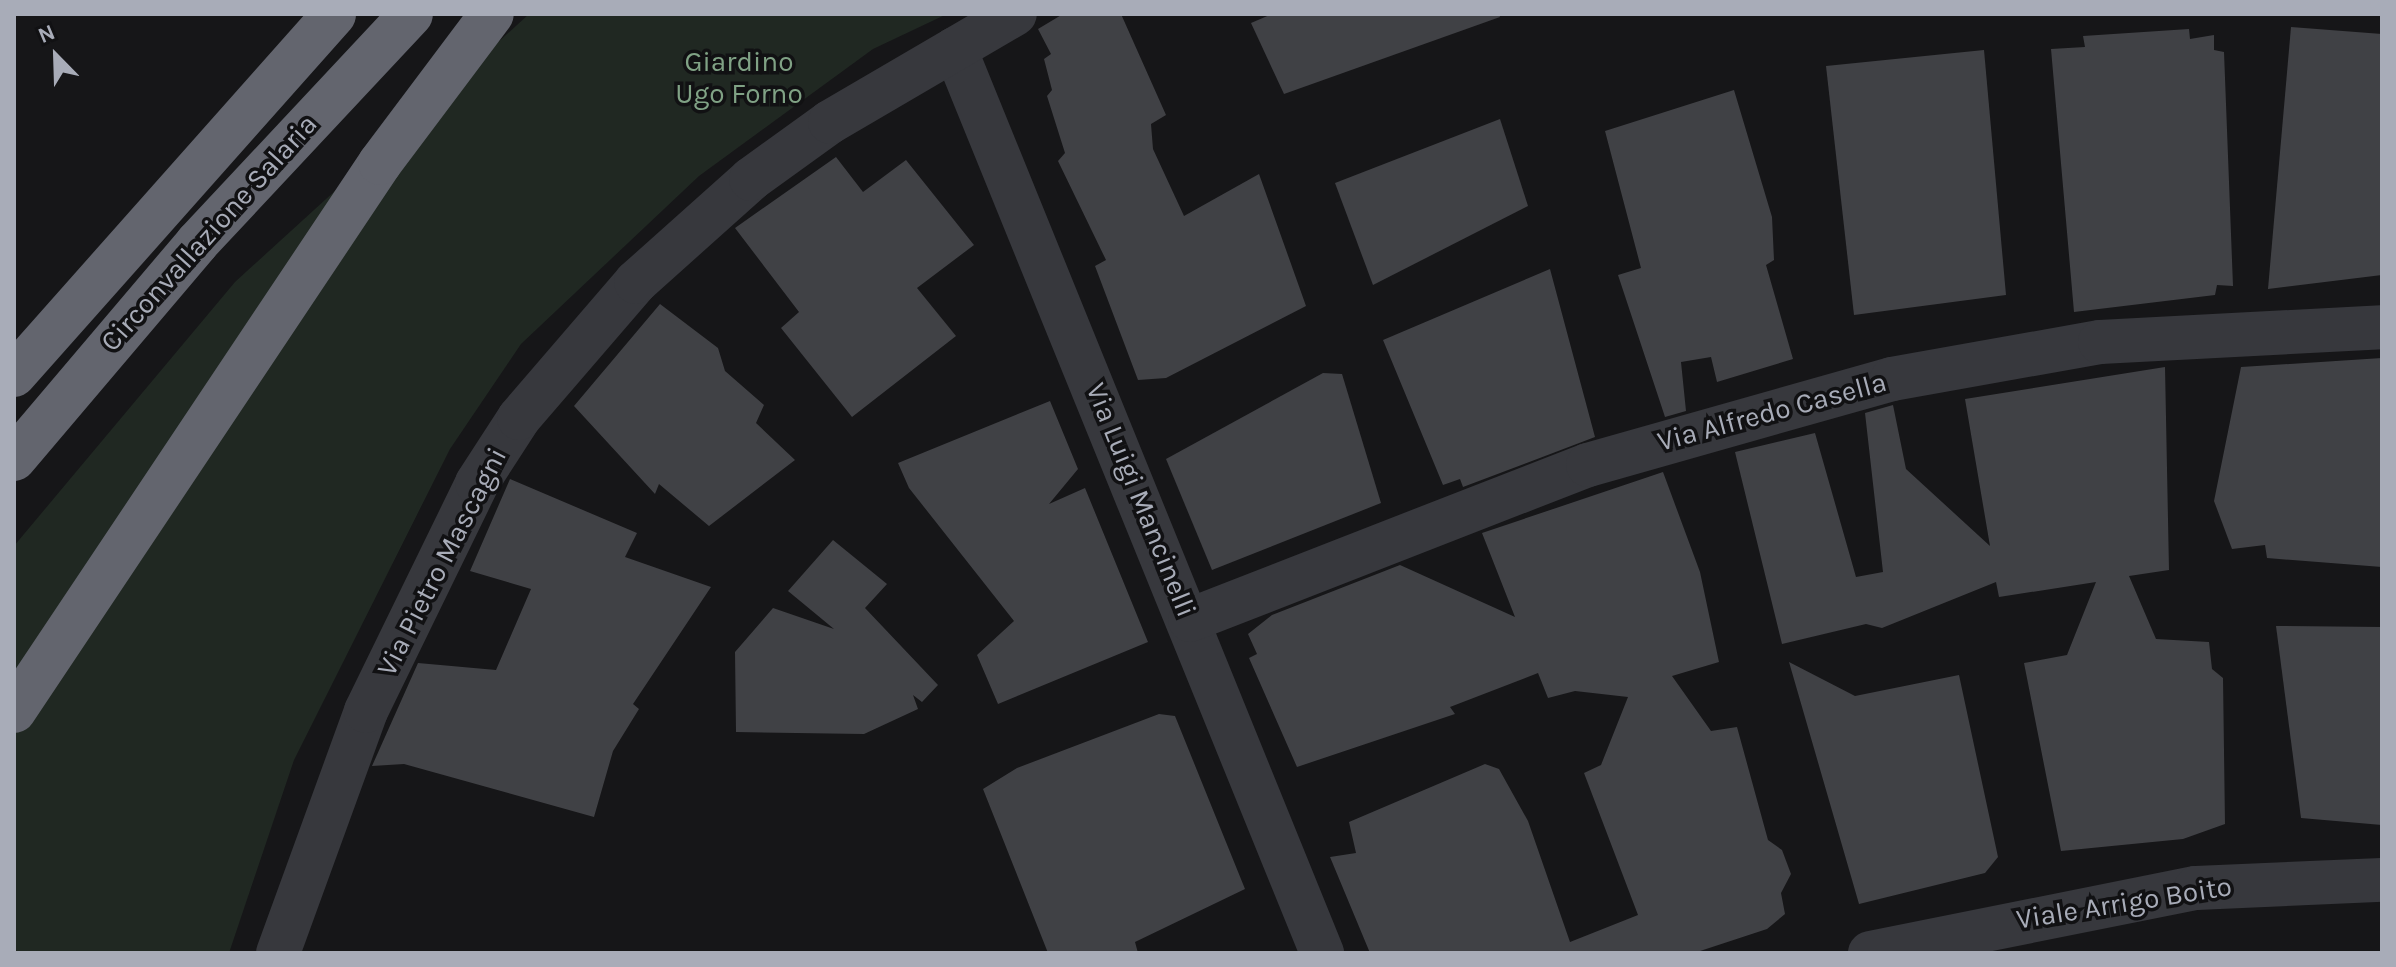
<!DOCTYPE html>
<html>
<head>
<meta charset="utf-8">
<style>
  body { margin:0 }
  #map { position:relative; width:2396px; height:967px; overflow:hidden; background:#161618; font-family:Karla,sans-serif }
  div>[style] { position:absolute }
  .green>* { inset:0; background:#202822 }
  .building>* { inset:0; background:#404145 }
  .street>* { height:44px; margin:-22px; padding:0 22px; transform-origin:22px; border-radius:22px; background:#37383d }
  .highway>* { height:44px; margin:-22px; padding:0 22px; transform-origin:22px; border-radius:22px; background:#63656e }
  span { translate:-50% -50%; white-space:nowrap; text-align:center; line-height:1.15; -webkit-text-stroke:7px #111113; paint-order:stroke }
  .park-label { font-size:28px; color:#80a285 }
  .street-label { font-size:28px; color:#a8acb8 }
  .frame { position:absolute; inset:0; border:16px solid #a8acb8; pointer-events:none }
  .north { position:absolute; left:16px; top:16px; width:80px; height:80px; -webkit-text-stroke:6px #111113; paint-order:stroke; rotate:337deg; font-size:22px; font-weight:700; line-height:32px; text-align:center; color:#a8acb8 }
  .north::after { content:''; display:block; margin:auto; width:28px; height:36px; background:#a8acb8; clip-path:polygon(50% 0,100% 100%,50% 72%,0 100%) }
</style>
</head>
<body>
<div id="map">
  <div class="green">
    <div style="clip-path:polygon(529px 14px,947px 14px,873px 49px,699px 176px,521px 344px,450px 449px,294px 760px,229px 953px,14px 953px,14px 546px,235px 282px)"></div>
  </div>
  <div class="building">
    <div style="clip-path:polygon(1063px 14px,1121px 14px,1166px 115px,1151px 124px,1153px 149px,1184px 216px,1259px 174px,1306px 306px,1166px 378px,1138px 380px,1095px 266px,1106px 260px,1058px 161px,1065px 153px,1047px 96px,1052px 90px,1044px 59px,1051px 54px,1038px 29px)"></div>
    <div style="clip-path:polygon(1272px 14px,1499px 14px,1500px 17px,1284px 94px,1251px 23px)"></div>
    <div style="clip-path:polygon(2291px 27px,2382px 34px,2382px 275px,2268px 289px)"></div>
    <div style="clip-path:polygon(2189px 29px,2190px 39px,2214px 35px,2214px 50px,2224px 52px,2233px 286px,2217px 285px,2215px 295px,2074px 312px,2051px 49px,2085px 47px,2083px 36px)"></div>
    <div style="clip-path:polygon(1984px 50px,2006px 295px,1854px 315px,1826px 66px)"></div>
    <div style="clip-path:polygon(1734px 90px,1772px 217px,1774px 260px,1766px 265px,1793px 359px,1717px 382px,1711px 357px,1681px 362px,1686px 411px,1665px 417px,1618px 275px,1641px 268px,1605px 131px)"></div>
    <div style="clip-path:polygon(1500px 119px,1528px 206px,1373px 285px,1335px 183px)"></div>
    <div style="clip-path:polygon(836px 157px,863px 192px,906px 160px,974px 245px,917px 288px,956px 336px,852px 417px,781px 328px,799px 312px,735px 228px)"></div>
    <div style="clip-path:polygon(1550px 269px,1595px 437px,1463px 487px,1460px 479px,1443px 485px,1383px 340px)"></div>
    <div style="clip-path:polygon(660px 304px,718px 348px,725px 371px,764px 405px,756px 423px,795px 460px,709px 526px,659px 484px,655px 494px,574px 406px)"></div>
    <div style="clip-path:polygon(2382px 358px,2382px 567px,2267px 558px,2265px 545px,2232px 549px,2214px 501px,2241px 367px)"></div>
    <div style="clip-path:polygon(2165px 367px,2169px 570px,2129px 576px,2156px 639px,2209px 642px,2212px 669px,2223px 678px,2225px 824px,2183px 839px,2061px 851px,2024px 663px,2067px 655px,2096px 582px,1999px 597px,1996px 582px,1882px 628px,1866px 624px,1782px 644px,1735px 452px,1815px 433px,1856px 577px,1883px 572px,1865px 413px,1893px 405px,1906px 469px,1990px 546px,1965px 399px)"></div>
    <div style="clip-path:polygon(1323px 373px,1342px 374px,1381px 503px,1212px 570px,1166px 459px)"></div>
    <div style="clip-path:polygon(1050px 401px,1078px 469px,1049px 504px,1085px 488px,1148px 642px,998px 704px,977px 655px,1014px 621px,909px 488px,898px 463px)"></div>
    <div style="clip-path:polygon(1663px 472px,1700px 572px,1719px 662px,1672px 676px,1711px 731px,1737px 727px,1768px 840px,1782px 850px,1791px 874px,1781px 893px,1785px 914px,1767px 929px,1694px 953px,1370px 953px,1330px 857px,1356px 853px,1349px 822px,1485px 764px,1499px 769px,1528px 821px,1570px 942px,1638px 915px,1584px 773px,1601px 765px,1628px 697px,1575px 691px,1548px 698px,1538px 673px,1450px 707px,1455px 714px,1297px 767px,1249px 658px,1257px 654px,1248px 634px,1272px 615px,1400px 565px,1515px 617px,1482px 533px)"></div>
    <div style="clip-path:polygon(510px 479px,637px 533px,625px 557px,711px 587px,633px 704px,639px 709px,613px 751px,594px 817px,404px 764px,372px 766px,418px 663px,496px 670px,531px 589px,470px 571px)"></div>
    <div style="clip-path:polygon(833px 540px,887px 584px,865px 608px,938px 685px,922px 702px,913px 695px,918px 709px,864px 734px,736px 732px,735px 652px,773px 608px,834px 629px,788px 591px)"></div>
    <div style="clip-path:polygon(2276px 626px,2382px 627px,2382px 825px,2301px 818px)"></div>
    <div style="clip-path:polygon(1789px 662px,1855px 696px,1959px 675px,1998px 857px,1985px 873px,1859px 904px)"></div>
    <div style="clip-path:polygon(1159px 714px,1175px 716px,1245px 889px,1135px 942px,1138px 953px,1048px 953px,983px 789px,1017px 768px)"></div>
  </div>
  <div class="street">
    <div style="left:955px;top:49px;width:976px;rotate:67.9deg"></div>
    <div style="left:1190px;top:620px;width:427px;rotate:-21.3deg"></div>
    <div style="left:1588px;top:465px;width:316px;rotate:-15.8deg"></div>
    <div style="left:1892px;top:379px;width:211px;rotate:-10.1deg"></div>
    <div style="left:2100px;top:342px;width:282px;rotate:-3deg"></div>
    <div style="left:278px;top:953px;width:258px;rotate:-70deg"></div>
    <div style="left:366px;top:711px;width:254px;rotate:-64deg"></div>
    <div style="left:477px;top:483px;width:77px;rotate:-57.1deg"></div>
    <div style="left:519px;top:418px;width:179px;rotate:-49.3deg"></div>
    <div style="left:636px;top:282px;width:154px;rotate:-41.8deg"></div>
    <div style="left:751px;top:179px;width:97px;rotate:-35.8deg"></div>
    <div style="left:830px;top:122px;width:214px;rotate:-30.3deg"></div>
    <div style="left:1870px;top:953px;width:332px;rotate:-11.3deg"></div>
    <div style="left:2196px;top:888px;width:186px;rotate:-2.5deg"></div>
  </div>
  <div class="highway">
    <div style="left:14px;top:375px;width:482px;rotate:-48.4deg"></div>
    <div style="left:14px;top:459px;width:283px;rotate:-49.7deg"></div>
    <div style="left:197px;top:243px;width:313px;rotate:-46.9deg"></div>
    <div style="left:14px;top:711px;width:659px;rotate:-56.26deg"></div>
    <div style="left:380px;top:163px;width:186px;rotate:-53.1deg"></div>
  </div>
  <div class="park-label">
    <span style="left:739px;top:78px">Giardino<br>Ugo Forno</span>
  </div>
  <div class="street-label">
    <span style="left:209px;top:233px;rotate:-48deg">Circonvallazione Salaria</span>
    <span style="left:1772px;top:412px;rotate:-15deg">Via Alfredo Casella</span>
    <span style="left:1141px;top:500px;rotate:68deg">Via Luigi Mancinelli</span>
    <span style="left:442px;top:562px;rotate:-63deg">Via Pietro Mascagni</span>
    <span style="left:2124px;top:903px;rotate:-9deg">Viale Arrigo Boito</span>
  </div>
  <div class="frame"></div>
  <div class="north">N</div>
</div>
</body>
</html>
